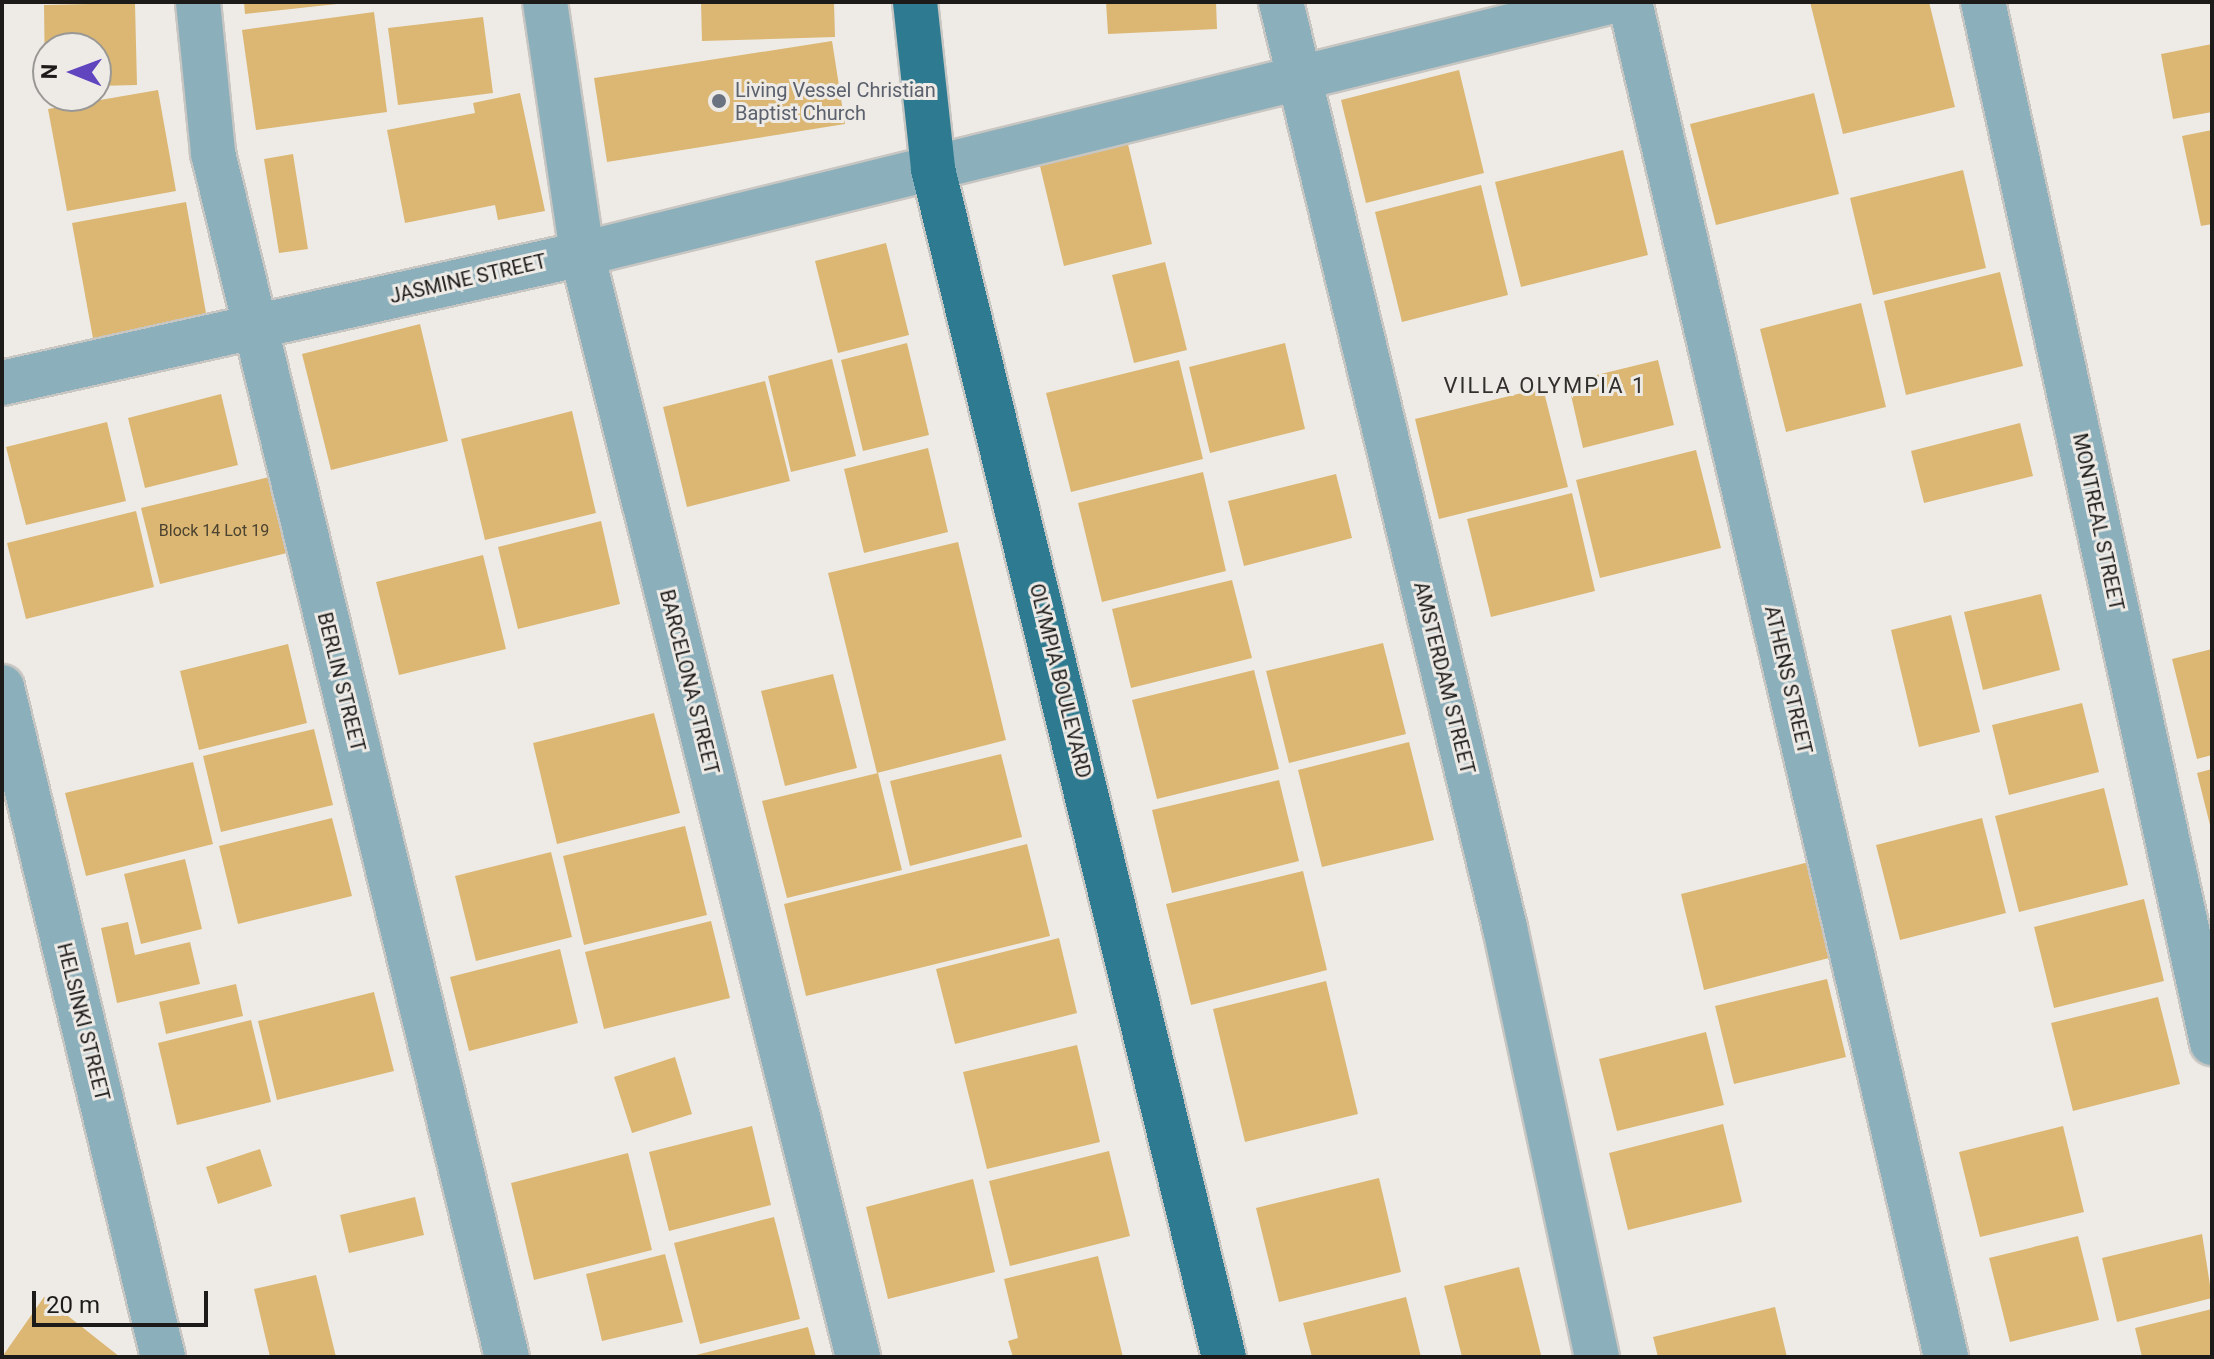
<!DOCTYPE html>
<html>
<head>
<meta charset="utf-8">
<style>
  body { margin:0 }
  #map { position:relative; width:2214px; height:1359px; overflow:hidden; background:#eeebe7; font-family:Roboto,sans-serif }
  div>[style] { position:absolute }
  .building>* { inset:0; background:#dbb773 }
  .roads { filter:drop-shadow(2px 0 #c8c6c2) drop-shadow(-2px 0 #c8c6c2) drop-shadow(0 2px #c8c6c2) drop-shadow(0 -2px #c8c6c2) }
  .minor>* { height:44px; margin:-22px; padding:0 22px; transform-origin:22px; border-radius:22px; background:#8bafbb }
  .major>* { height:44px; margin:-22px; padding:0 22px; transform-origin:22px; border-radius:22px; background:#2e7b91 }
  .dots>* { width:22px; height:22px; translate:-50% -50%; box-sizing:border-box; border:4px solid #eeebe7; border-radius:50% }
  span { translate:-50% -50%; white-space:nowrap; text-align:center; line-height:1.15; -webkit-text-stroke:6px #eeebe7; paint-order:stroke }
  .number-label { font-size:16px; color:#4c4230 }
  .number-label span { -webkit-text-stroke-width:0 }
  .worship-label { font-size:20px; color:#5b616d }
  .left { translate:0 -50%; text-align:left }
  .street-label { font-size:20px; color:#1c1b19 }
  .neighbourhood-label { font-size:22px; color:#32302c; letter-spacing:2px }
  .frame { position:absolute; inset:0; border:4px solid #1c1b19; pointer-events:none }
  .north { position:absolute; left:32px; top:32px; width:80px; height:80px; box-sizing:border-box; background:#eeebe7; border:2px solid #9a9895; border-radius:50%; rotate:271deg; font-size:22px; font-weight:700; line-height:32px; text-align:center; color:#1c1b19 }
  .north::after { content:''; display:block; margin:auto; width:28px; height:36px; background:#6145be; clip-path:polygon(50% 0,100% 100%,50% 72%,0 100%) }
  .scale { position:absolute; left:32px; top:1291px; width:176px; height:36px; box-sizing:border-box; border:4px solid #1c1b19; border-top:0; padding-left:10px; font-size:24px; line-height:28px; white-space:nowrap; color:#1c1b19; -webkit-text-stroke:6px #eeebe7; paint-order:stroke }
</style>
</head>
<body>
<div id="map">
  <div class="building">
    <div style="clip-path:polygon(244px 2px,337px 2px,337px 4px,245px 14px)"></div>
    <div style="clip-path:polygon(701px 2px,834px 2px,835px 37px,702px 41px)"></div>
    <div style="clip-path:polygon(1106px 2px,1216px 2px,1217px 29px,1108px 34px)"></div>
    <div style="clip-path:polygon(1810px 2px,1929px 2px,1955px 107px,1843px 134px)"></div>
    <div style="clip-path:polygon(135px 3px,137px 85px,96px 86px,96px 48px,48px 48px,45px 81px,44px 5px)"></div>
    <div style="clip-path:polygon(374px 12px,387px 112px,256px 130px,242px 30px)"></div>
    <div style="clip-path:polygon(483px 17px,493px 93px,398px 105px,388px 28px)"></div>
    <div style="clip-path:polygon(832px 41px,845px 124px,607px 162px,594px 78px)"></div>
    <div style="clip-path:polygon(2212px 44px,2212px 112px,2173px 119px,2161px 54px)"></div>
    <div style="clip-path:polygon(1459px 70px,1484px 173px,1366px 203px,1341px 100px)"></div>
    <div style="clip-path:polygon(158px 90px,176px 191px,67px 211px,48px 109px)"></div>
    <div style="clip-path:polygon(520px 93px,545px 211px,498px 220px,495px 205px,405px 223px,387px 130px,475px 113px,473px 103px)"></div>
    <div style="clip-path:polygon(1814px 93px,1839px 194px,1716px 225px,1690px 124px)"></div>
    <div style="clip-path:polygon(2212px 130px,2212px 224px,2201px 226px,2182px 136px)"></div>
    <div style="clip-path:polygon(1127px 140px,1152px 244px,1064px 266px,1039px 162px)"></div>
    <div style="clip-path:polygon(1623px 150px,1648px 255px,1521px 287px,1495px 182px)"></div>
    <div style="clip-path:polygon(293px 154px,308px 249px,279px 253px,264px 159px)"></div>
    <div style="clip-path:polygon(1963px 170px,1986px 268px,1873px 295px,1850px 198px)"></div>
    <div style="clip-path:polygon(1481px 185px,1508px 295px,1402px 322px,1375px 212px)"></div>
    <div style="clip-path:polygon(186px 202px,208px 324px,94px 344px,72px 223px)"></div>
    <div style="clip-path:polygon(886px 243px,909px 335px,838px 353px,815px 261px)"></div>
    <div style="clip-path:polygon(1165px 262px,1187px 350px,1134px 363px,1112px 275px)"></div>
    <div style="clip-path:polygon(2000px 272px,2023px 366px,1906px 395px,1884px 301px)"></div>
    <div style="clip-path:polygon(1861px 303px,1886px 407px,1786px 432px,1760px 329px)"></div>
    <div style="clip-path:polygon(420px 324px,448px 441px,331px 470px,302px 354px)"></div>
    <div style="clip-path:polygon(907px 343px,929px 435px,863px 451px,841px 360px)"></div>
    <div style="clip-path:polygon(1285px 343px,1305px 429px,1210px 453px,1189px 367px)"></div>
    <div style="clip-path:polygon(832px 359px,856px 456px,791px 472px,768px 376px)"></div>
    <div style="clip-path:polygon(1179px 360px,1203px 459px,1071px 492px,1046px 393px)"></div>
    <div style="clip-path:polygon(1658px 360px,1674px 425px,1583px 448px,1568px 382px)"></div>
    <div style="clip-path:polygon(765px 381px,790px 481px,687px 507px,663px 407px)"></div>
    <div style="clip-path:polygon(1543px 388px,1568px 487px,1439px 519px,1415px 419px)"></div>
    <div style="clip-path:polygon(221px 394px,238px 465px,145px 488px,128px 418px)"></div>
    <div style="clip-path:polygon(572px 411px,596px 513px,485px 540px,461px 439px)"></div>
    <div style="clip-path:polygon(107px 422px,126px 501px,26px 525px,6px 447px)"></div>
    <div style="clip-path:polygon(2020px 423px,2033px 476px,1924px 503px,1911px 451px)"></div>
    <div style="clip-path:polygon(928px 448px,948px 532px,864px 553px,844px 469px)"></div>
    <div style="clip-path:polygon(1696px 450px,1721px 548px,1600px 578px,1576px 480px)"></div>
    <div style="clip-path:polygon(1203px 472px,1226px 571px,1102px 602px,1078px 503px)"></div>
    <div style="clip-path:polygon(1336px 474px,1352px 538px,1244px 566px,1228px 501px)"></div>
    <div style="clip-path:polygon(269px 477px,287px 553px,160px 584px,141px 508px)"></div>
    <div style="clip-path:polygon(1572px 493px,1595px 591px,1491px 617px,1467px 519px)"></div>
    <div style="clip-path:polygon(136px 511px,154px 587px,26px 619px,7px 543px)"></div>
    <div style="clip-path:polygon(601px 521px,620px 604px,518px 629px,498px 547px)"></div>
    <div style="clip-path:polygon(958px 542px,1006px 740px,877px 773px,828px 573px)"></div>
    <div style="clip-path:polygon(483px 555px,506px 649px,399px 675px,376px 582px)"></div>
    <div style="clip-path:polygon(1232px 580px,1252px 658px,1131px 688px,1112px 609px)"></div>
    <div style="clip-path:polygon(2041px 594px,2060px 670px,1983px 690px,1964px 612px)"></div>
    <div style="clip-path:polygon(1951px 615px,1980px 732px,1919px 747px,1891px 630px)"></div>
    <div style="clip-path:polygon(1383px 643px,1406px 734px,1289px 763px,1266px 671px)"></div>
    <div style="clip-path:polygon(288px 644px,307px 723px,199px 750px,180px 671px)"></div>
    <div style="clip-path:polygon(2212px 649px,2212px 755px,2197px 759px,2172px 659px)"></div>
    <div style="clip-path:polygon(1254px 670px,1279px 769px,1157px 799px,1132px 700px)"></div>
    <div style="clip-path:polygon(833px 674px,857px 768px,785px 786px,761px 691px)"></div>
    <div style="clip-path:polygon(2082px 703px,2099px 772px,2009px 795px,1992px 725px)"></div>
    <div style="clip-path:polygon(654px 713px,680px 813px,557px 844px,533px 743px)"></div>
    <div style="clip-path:polygon(314px 729px,333px 805px,221px 832px,203px 756px)"></div>
    <div style="clip-path:polygon(1409px 742px,1434px 840px,1322px 867px,1298px 770px)"></div>
    <div style="clip-path:polygon(1001px 754px,1022px 837px,910px 866px,890px 781px)"></div>
    <div style="clip-path:polygon(193px 762px,213px 844px,86px 876px,65px 793px)"></div>
    <div style="clip-path:polygon(2212px 769px,2212px 829px,2211px 829px,2197px 773px)"></div>
    <div style="clip-path:polygon(878px 773px,902px 870px,787px 898px,762px 801px)"></div>
    <div style="clip-path:polygon(1279px 780px,1299px 861px,1172px 893px,1152px 810px)"></div>
    <div style="clip-path:polygon(2104px 788px,2128px 885px,2019px 912px,1995px 816px)"></div>
    <div style="clip-path:polygon(332px 818px,352px 896px,238px 924px,219px 846px)"></div>
    <div style="clip-path:polygon(1982px 818px,2006px 913px,1900px 940px,1876px 845px)"></div>
    <div style="clip-path:polygon(685px 826px,707px 915px,584px 945px,563px 856px)"></div>
    <div style="clip-path:polygon(1027px 844px,1050px 936px,806px 996px,784px 904px)"></div>
    <div style="clip-path:polygon(551px 852px,572px 937px,476px 961px,455px 876px)"></div>
    <div style="clip-path:polygon(185px 859px,202px 929px,141px 944px,124px 874px)"></div>
    <div style="clip-path:polygon(1809px 862px,1833px 957px,1704px 990px,1681px 894px)"></div>
    <div style="clip-path:polygon(1303px 871px,1327px 970px,1191px 1005px,1166px 904px)"></div>
    <div style="clip-path:polygon(2144px 899px,2164px 981px,2054px 1008px,2034px 927px)"></div>
    <div style="clip-path:polygon(711px 921px,730px 998px,604px 1029px,585px 952px)"></div>
    <div style="clip-path:polygon(128px 922px,135px 955px,190px 942px,200px 984px,117px 1003px,101px 928px)"></div>
    <div style="clip-path:polygon(1059px 938px,1077px 1013px,955px 1044px,936px 969px)"></div>
    <div style="clip-path:polygon(560px 949px,578px 1023px,469px 1051px,450px 977px)"></div>
    <div style="clip-path:polygon(1827px 979px,1846px 1057px,1734px 1084px,1715px 1006px)"></div>
    <div style="clip-path:polygon(1326px 981px,1358px 1114px,1245px 1142px,1213px 1009px)"></div>
    <div style="clip-path:polygon(236px 984px,243px 1016px,166px 1034px,159px 1002px)"></div>
    <div style="clip-path:polygon(374px 992px,394px 1071px,277px 1100px,258px 1021px)"></div>
    <div style="clip-path:polygon(2158px 997px,2180px 1084px,2073px 1111px,2051px 1023px)"></div>
    <div style="clip-path:polygon(251px 1020px,271px 1102px,177px 1125px,158px 1043px)"></div>
    <div style="clip-path:polygon(1706px 1032px,1724px 1105px,1617px 1131px,1599px 1059px)"></div>
    <div style="clip-path:polygon(1077px 1045px,1100px 1142px,987px 1169px,963px 1072px)"></div>
    <div style="clip-path:polygon(675px 1057px,692px 1114px,632px 1133px,614px 1077px)"></div>
    <div style="clip-path:polygon(1723px 1124px,1742px 1202px,1628px 1230px,1609px 1153px)"></div>
    <div style="clip-path:polygon(752px 1126px,771px 1205px,669px 1231px,649px 1152px)"></div>
    <div style="clip-path:polygon(2063px 1126px,2084px 1212px,1980px 1237px,1959px 1152px)"></div>
    <div style="clip-path:polygon(260px 1149px,272px 1186px,218px 1204px,206px 1167px)"></div>
    <div style="clip-path:polygon(1109px 1151px,1130px 1236px,1010px 1266px,989px 1181px)"></div>
    <div style="clip-path:polygon(628px 1153px,652px 1250px,534px 1280px,511px 1183px)"></div>
    <div style="clip-path:polygon(1379px 1178px,1401px 1272px,1279px 1302px,1256px 1208px)"></div>
    <div style="clip-path:polygon(973px 1179px,995px 1272px,888px 1299px,866px 1207px)"></div>
    <div style="clip-path:polygon(415px 1197px,424px 1235px,349px 1253px,340px 1215px)"></div>
    <div style="clip-path:polygon(774px 1217px,800px 1319px,700px 1344px,674px 1243px)"></div>
    <div style="clip-path:polygon(2202px 1234px,2212px 1298px,2117px 1322px,2102px 1258px)"></div>
    <div style="clip-path:polygon(2078px 1236px,2099px 1320px,2010px 1342px,1989px 1258px)"></div>
    <div style="clip-path:polygon(665px 1254px,683px 1322px,602px 1341px,586px 1274px)"></div>
    <div style="clip-path:polygon(1098px 1256px,1123px 1357px,1013px 1357px,1008px 1341px,1018px 1338px,1004px 1279px)"></div>
    <div style="clip-path:polygon(1519px 1267px,1541px 1355px,1462px 1357px,1444px 1286px)"></div>
    <div style="clip-path:polygon(316px 1275px,336px 1357px,270px 1357px,254px 1289px)"></div>
    <div style="clip-path:polygon(44px 1297px,120px 1357px,2px 1357px)"></div>
    <div style="clip-path:polygon(1406px 1297px,1421px 1357px,1312px 1357px,1303px 1323px)"></div>
    <div style="clip-path:polygon(1775px 1307px,1787px 1357px,1658px 1357px,1653px 1337px)"></div>
    <div style="clip-path:polygon(2212px 1309px,2212px 1357px,2142px 1357px,2135px 1328px)"></div>
    <div style="clip-path:polygon(808px 1327px,816px 1357px,692px 1357px,692px 1356px)"></div>
  </div>
  <div class="roads">
    <div class="minor">
      <div style="left:198px;top:2px;width:152px;rotate:84.3deg"></div>
      <div style="left:213px;top:153px;width:1239px;rotate:76.28deg"></div>
      <div style="left:545px;top:2px;width:255px;rotate:81.6deg"></div>
      <div style="left:582px;top:254px;width:1137px;rotate:75.95deg"></div>
      <div style="left:1281px;top:2px;width:953px;rotate:76.4deg"></div>
      <div style="left:1505px;top:928px;width:439px;rotate:77.9deg"></div>
      <div style="left:1630px;top:2px;width:1391px;rotate:76.87deg"></div>
      <div style="left:1983px;top:2px;width:1066px;rotate:77.59deg"></div>
      <div style="left:2px;top:383px;width:594px;rotate:-12.54deg"></div>
      <div style="left:582px;top:254px;width:1057px;rotate:-13.79deg"></div>
      <div style="left:2px;top:687px;width:689px;rotate:76.49deg"></div>
    </div>
    <div class="major">
      <div style="left:915px;top:2px;width:168px;rotate:83.8deg"></div>
      <div style="left:933px;top:169px;width:1223px;rotate:76.24deg"></div>
    </div>
  </div>
  <div class="dots">
    <div style="left:719px;top:101px;background:#6b7280"></div>
  </div>
  <div class="number-label">
    <span style="left:214px;top:531px">Block 14 Lot 19</span>
  </div>
  <div class="worship-label">
    <span class="left" style="left:735px;top:102px">Living Vessel Christian<br>Baptist Church</span>
  </div>
  <div class="street-label">
    <span style="left:468px;top:279px;rotate:-13deg">JASMINE STREET</span>
    <span style="left:2098px;top:522px;rotate:78deg">MONTREAL STREET</span>
    <span style="left:1444px;top:678px;rotate:76deg">AMSTERDAM STREET</span>
    <span style="left:1788px;top:680px;rotate:77deg">ATHENS STREET</span>
    <span style="left:1060px;top:681px;rotate:76deg">OLYMPIA BOULEVARD</span>
    <span style="left:341px;top:682px;rotate:76deg">BERLIN STREET</span>
    <span style="left:689px;top:682px;rotate:76deg">BARCELONA STREET</span>
    <span style="left:83px;top:1022px;rotate:76deg">HELSINKI STREET</span>
  </div>
  <div class="neighbourhood-label">
    <span style="left:1545px;top:386px">VILLA OLYMPIA 1</span>
  </div>
  <div class="frame"></div>
  <div class="north">N</div>
  <div class="scale">20 m</div>
</div>
</body>
</html>
